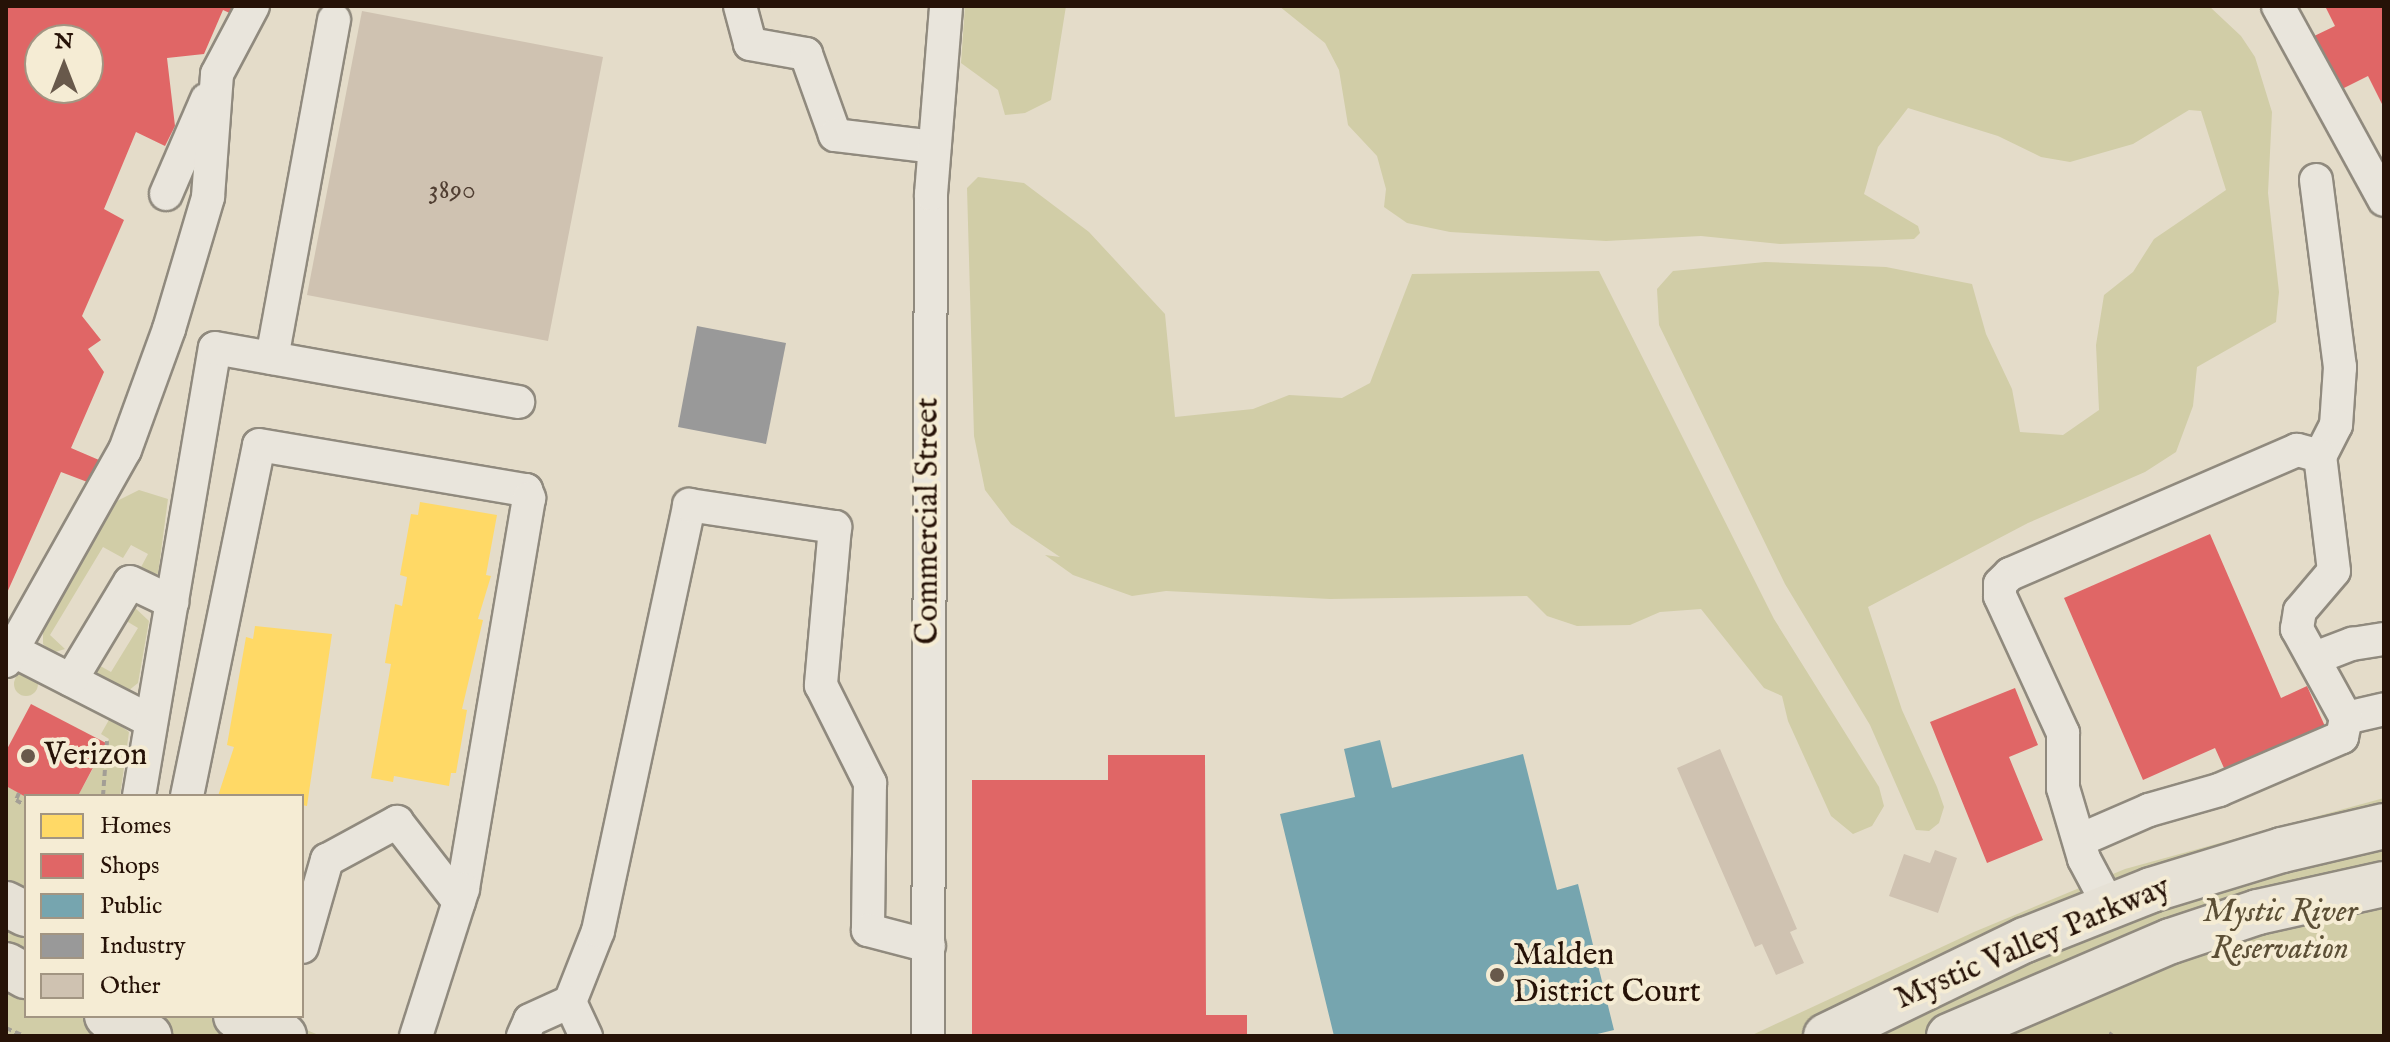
<!DOCTYPE html>
<html>
<head>
<meta charset="utf-8">
<style>
  body { margin:0 }
  #map { position:relative; width:2390px; height:1042px; overflow:hidden; background:#e4dcc9; font-family:"IM FELL English",serif }
  div>[style] { position:absolute }
  .green>* { inset:0; background:#d1cda7 }
  .round { border-radius:50% }
  .homes>* { inset:0; background:#ffd966 }
  .shops>* { inset:0; background:#e06666 }
  .public>* { inset:0; background:#76a5af }
  .industry>* { inset:0; background:#999 }
  .building>* { inset:0; background:#cfc2b1 }
  .path>* { height:4px; margin-top:-2px; transform-origin:0; background:repeating-linear-gradient(90deg,#a39e95 0 6px,transparent 0 10px) }
  .roads { filter:drop-shadow(2px 0 #908a7e) drop-shadow(-2px 0 #908a7e) drop-shadow(0 2px #908a7e) drop-shadow(0 -2px #908a7e) }
  .minor>* { height:32px; margin:-16px; padding:0 16px; transform-origin:16px; border-radius:16px; background:#e9e5dc }
  .highway>* { height:44px; margin:-22px; padding:0 22px; transform-origin:22px; border-radius:22px; background:#e6e1d6 }
  .dots>* { width:22px; height:22px; translate:-50% -50%; box-sizing:border-box; border:4px solid #f5ecd4; border-radius:50% }
  span { translate:-50% -50%; white-space:nowrap; text-align:center; line-height:1.15; -webkit-text-stroke:8px #f5ecd4; paint-order:stroke }
  .number-label { font-size:28px; color:#503e32 }
  .number-label span { -webkit-text-stroke-width:0 }
  .street-label { font-size:32px; color:#261207 }
  .poi-label { font-size:32px; color:#261207 }
  .left { translate:0 -50%; text-align:left }
  .park-label { font-size:32px; color:#5c4f36; font-style:italic }
  .frame { position:absolute; inset:0; border:8px solid #261207; pointer-events:none }
  .legend { position:absolute; left:24px; top:794px; width:280px; height:224px; box-sizing:border-box; background:#f5ecd4; border:2px solid #a29582; margin:0; padding:10px 14px; list-style:none; font-size:24px; color:#261207 }
  .legend li { display:flex; align-items:center; gap:16px; height:40px }
  .legend b { width:40px; border:2px solid #a29582 }
  .north { position:absolute; left:24px; top:24px; width:80px; height:80px; box-sizing:border-box; background:#f5ecd4; border:2px solid #a29582; border-radius:50%; rotate:0deg; font-size:22px; font-weight:700; line-height:32px; text-align:center; color:#261207 }
  .north::after { content:''; display:block; margin:auto; width:28px; height:36px; background:#68594b; clip-path:polygon(50% 0,100% 100%,50% 72%,0 100%) }
</style>
</head>
<body>
<div id="map">
  <div class="green">
    <div style="clip-path:polygon(965px 6px,1066px 6px,1051px 100px,1025px 113px,1005px 115px,998px 90px,961px 63px)"></div>
    <div style="clip-path:polygon(1279px 6px,2209px 6px,2241px 36px,2255px 57px,2272px 112px,2268px 193px,2279px 292px,2276px 322px,2197px 367px,2193px 406px,2176px 452px,2145px 472px,2028px 523px,1868px 607px,1902px 710px,1937px 787px,1944px 807px,1939px 823px,1929px 831px,1916px 830px,1870px 725px,1785px 584px,1659px 325px,1657px 289px,1673px 271px,1765px 262px,1886px 267px,1972px 284px,1986px 334px,2012px 389px,2020px 432px,2063px 435px,2099px 410px,2096px 345px,2104px 295px,2133px 272px,2154px 239px,2226px 190px,2201px 111px,2189px 110px,2133px 144px,2070px 162px,2041px 157px,1998px 136px,1908px 108px,1878px 147px,1864px 194px,1918px 226px,1920px 233px,1914px 239px,1780px 244px,1701px 236px,1606px 241px,1450px 232px,1407px 223px,1384px 207px,1386px 189px,1377px 156px,1348px 125px,1339px 70px,1325px 43px)"></div>
    <div style="clip-path:polygon(978px 177px,1024px 183px,1089px 232px,1165px 314px,1175px 417px,1253px 409px,1289px 395px,1342px 398px,1370px 383px,1412px 274px,1599px 271px,1774px 619px,1879px 787px,1884px 806px,1872px 826px,1853px 834px,1831px 816px,1788px 721px,1782px 696px,1764px 688px,1701px 609px,1660px 612px,1630px 625px,1577px 626px,1547px 616px,1527px 596px,1330px 599px,1166px 591px,1132px 596px,1073px 575px,1045px 555px,1060px 557px,1011px 524px,985px 490px,974px 436px,967px 188px)"></div>
    <div style="clip-path:polygon(139px 490px,168px 499px,158px 574px,139px 571px,148px 554px,131px 545px,123px 558px,103px 547px,50px 635px,65px 649px,52px 653px,43px 644px,43px 629px,117px 501px)"></div>
    <div style="clip-path:polygon(132px 605px,149px 621px,138px 683px,128px 691px,92px 674px,95px 663px,111px 672px,138px 628px,123px 619px)"></div>
    <div class="round" style="left:14px;top:672px;width:24px;height:24px"></div>
    <div style="clip-path:polygon(110px 718px,129px 732px,120px 796px,78px 796px,109px 739px,101px 734px)"></div>
    <div style="clip-path:polygon(6px 786px,26px 797px,26px 1016px,273px 1016px,321px 1036px,6px 1036px)"></div>
    <div style="clip-path:polygon(2384px 798px,2384px 1036px,1750px 1036px,1974px 932px,2125px 869px)"></div>
  </div>
  <div class="homes">
    <div style="clip-path:polygon(420px 502px,497px 515px,486px 575px,491px 576px,478px 619px,483px 620px,462px 709px,467px 710px,456px 773px,451px 773px,449px 786px,394px 776px,393px 782px,371px 778px,391px 664px,385px 663px,395px 604px,402px 606px,407px 577px,400px 575px,411px 514px,418px 515px)"></div>
    <div style="clip-path:polygon(255px 626px,332px 634px,307px 806px,302px 805px,302px 796px,218px 796px,234px 747px,227px 745px,246px 637px,253px 639px)"></div>
  </div>
  <div class="shops">
    <div style="clip-path:polygon(evenodd,6px 6px,239px 6px,234px 15px,223px 10px,204px 54px,167px 58px,175px 126px,165px 146px,136px 132px,104px 209px,124px 220px,82px 316px,101px 340px,88px 349px,104px 372px,71px 448px,99px 460px,90px 483px,61px 472px,6px 595px,6px 6px,40px 40px,88px 40px,88px 88px,40px 88px,40px 40px)"></div>
    <div style="clip-path:polygon(2325px 6px,2384px 6px,2384px 108px,2368px 76px,2336px 92px,2310px 38px,2335px 26px)"></div>
    <div style="clip-path:polygon(2210px 534px,2281px 698px,2307px 686px,2328px 733px,2228px 777px,2215px 748px,2143px 780px,2064px 598px)"></div>
    <div style="clip-path:polygon(2015px 688px,2038px 745px,2009px 757px,2043px 840px,1987px 863px,1930px 722px)"></div>
    <div style="clip-path:polygon(31px 704px,106px 743px,78px 796px,24px 796px,6px 786px,6px 751px)"></div>
    <div style="clip-path:polygon(1108px 755px,1205px 755px,1206px 1015px,1247px 1015px,1247px 1036px,972px 1036px,972px 780px,1108px 780px)"></div>
  </div>
  <div class="public">
    <div style="clip-path:polygon(1380px 740px,1392px 788px,1523px 754px,1557px 890px,1578px 884px,1614px 1030px,1589px 1036px,1334px 1036px,1280px 814px,1355px 797px,1344px 749px)"></div>
  </div>
  <div class="industry">
    <div style="clip-path:polygon(697px 326px,786px 343px,766px 444px,678px 427px)"></div>
  </div>
  <div class="building">
    <div style="clip-path:polygon(362px 11px,603px 57px,548px 341px,307px 295px)"></div>
    <div style="clip-path:polygon(1720px 749px,1797px 929px,1790px 932px,1804px 963px,1776px 975px,1762px 944px,1755px 947px,1677px 768px)"></div>
    <div style="clip-path:polygon(1935px 850px,1957px 858px,1938px 913px,1889px 896px,1904px 854px,1930px 863px)"></div>
  </div>
  <div class="path">
    <div style="left:19px;top:793px;width:8px;rotate:113deg"></div>
    <div style="left:16px;top:800px;width:12px;rotate:31deg"></div>
    <div style="left:103px;top:796px;width:55px;rotate:-85.8deg"></div>
    <div style="left:6px;top:1028px;width:20px;rotate:24deg"></div>
    <div style="left:2109px;top:1033px;width:5px;rotate:37deg"></div>
  </div>
  <div class="roads">
    <div class="minor">
      <div style="left:740px;top:6px;width:39px;rotate:75deg"></div>
      <div style="left:750px;top:44px;width:57px;rotate:10.1deg"></div>
      <div style="left:806px;top:54px;width:86px;rotate:70.3deg"></div>
      <div style="left:835px;top:135px;width:100px;rotate:6.9deg"></div>
      <div style="left:2278px;top:6px;width:221px;rotate:61.3deg"></div>
      <div style="left:2316px;top:180px;width:189px;rotate:82.7deg"></div>
      <div style="left:2340px;top:367px;width:58px;rotate:93.9deg"></div>
      <div style="left:2336px;top:425px;width:35px;rotate:117deg"></div>
      <div style="left:166px;top:194px;width:103px;rotate:-66.7deg"></div>
      <div style="left:272px;top:358px;width:344px;rotate:-79.6deg"></div>
      <div style="left:12px;top:650px;width:156px;rotate:27.1deg"></div>
      <div style="left:2315px;top:658px;width:40px;rotate:-21deg"></div>
      <div style="left:2352px;top:644px;width:32px;rotate:-9deg"></div>
      <div style="left:6px;top:661px;width:242px;rotate:-60.6deg"></div>
      <div style="left:125px;top:450px;width:129px;rotate:-70deg"></div>
      <div style="left:169px;top:329px;width:138px;rotate:-73.5deg"></div>
      <div style="left:208px;top:197px;width:123px;rotate:-85.8deg"></div>
      <div style="left:217px;top:74px;width:77px;rotate:-62.1deg"></div>
      <div style="left:71px;top:680px;width:114px;rotate:-59deg"></div>
      <div style="left:130px;top:582px;width:47px;rotate:25.5deg"></div>
      <div style="left:2346px;top:718px;width:39px;rotate:-13deg"></div>
      <div style="left:139px;top:796px;width:454px;rotate:-80.4deg"></div>
      <div style="left:215px;top:348px;width:308px;rotate:10.1deg"></div>
      <div style="left:187px;top:796px;width:358px;rotate:-78.4deg"></div>
      <div style="left:259px;top:445px;width:271px;rotate:9.6deg"></div>
      <div style="left:526px;top:490px;width:9px;rotate:69deg"></div>
      <div style="left:529px;top:498px;width:397px;rotate:99.6deg"></div>
      <div style="left:463px;top:889px;width:154px;rotate:107.7deg"></div>
      <div style="left:2080px;top:840px;width:75px;rotate:-23.5deg"></div>
      <div style="left:2149px;top:810px;width:73px;rotate:-15.9deg"></div>
      <div style="left:2219px;top:790px;width:134px;rotate:-23.3deg"></div>
      <div style="left:2342px;top:737px;width:19px;rotate:-78deg"></div>
      <div style="left:2346px;top:718px;width:102px;rotate:-118.8deg"></div>
      <div style="left:2297px;top:629px;width:18px;rotate:-81deg"></div>
      <div style="left:2300px;top:611px;width:52px;rotate:-49.6deg"></div>
      <div style="left:2334px;top:571px;width:116px;rotate:-96.9deg"></div>
      <div style="left:2320px;top:456px;width:24px;rotate:-165deg"></div>
      <div style="left:2297px;top:450px;width:313px;rotate:156.6deg"></div>
      <div style="left:2010px;top:574px;width:14px;rotate:135deg"></div>
      <div style="left:2000px;top:584px;width:12px;rotate:90deg"></div>
      <div style="left:2000px;top:596px;width:151px;rotate:65.3deg"></div>
      <div style="left:2063px;top:733px;width:55px;rotate:90deg"></div>
      <div style="left:2063px;top:788px;width:74px;rotate:73.5deg"></div>
      <div style="left:2084px;top:859px;width:53px;rotate:62deg"></div>
      <div style="left:302px;top:947px;width:91px;rotate:-74deg"></div>
      <div style="left:327px;top:860px;width:80px;rotate:-28.5deg"></div>
      <div style="left:397px;top:822px;width:101px;rotate:52.2deg"></div>
      <div style="left:570px;top:1002px;width:76px;rotate:-68.5deg"></div>
      <div style="left:598px;top:931px;width:436px;rotate:-77.9deg"></div>
      <div style="left:689px;top:505px;width:148px;rotate:8.6deg"></div>
      <div style="left:835px;top:527px;width:159px;rotate:95.1deg"></div>
      <div style="left:821px;top:685px;width:110px;rotate:63.4deg"></div>
      <div style="left:870px;top:783px;width:147px;rotate:90.8deg"></div>
      <div style="left:868px;top:930px;width:63px;rotate:14.7deg"></div>
      <div style="left:523px;top:1036px;width:17px;rotate:-66deg"></div>
      <div style="left:530px;top:1020px;width:44px;rotate:-24.2deg"></div>
      <div style="left:570px;top:1002px;width:38px;rotate:65deg"></div>
      <div style="left:928px;top:1036px;width:842px;rotate:-89.8deg"></div>
      <div style="left:931px;top:194px;width:189px;rotate:-85.4deg"></div>
    </div>
    <div class="highway">
      <div style="left:6px;top:904px;width:22px;rotate:27deg"></div>
      <div style="left:6px;top:965px;width:23px;rotate:29deg"></div>
      <div style="left:107px;top:1016px;width:47px;rotate:25.5deg"></div>
      <div style="left:236px;top:1016px;width:52px;rotate:22.6deg"></div>
      <div style="left:1826px;top:1036px;width:221px;rotate:-25.8deg"></div>
      <div style="left:2025px;top:940px;width:136px;rotate:-21.6deg"></div>
      <div style="left:2151px;top:890px;width:137px;rotate:-17deg"></div>
      <div style="left:2282px;top:850px;width:105px;rotate:-13.2deg"></div>
      <div style="left:1949px;top:1036px;width:241px;rotate:-23.2deg"></div>
      <div style="left:2171px;top:941px;width:92px;rotate:-18.4deg"></div>
      <div style="left:2258px;top:912px;width:129px;rotate:-12.5deg"></div>
    </div>
  </div>
  <div class="dots">
    <div style="left:28px;top:756px;background:#68594b"></div>
    <div style="left:1497px;top:975px;background:#68594b"></div>
  </div>
  <div class="number-label">
    <span style="left:452px;top:191px">3890</span>
  </div>
  <div class="street-label">
    <span style="left:929px;top:521px;rotate:-90deg">Commercial Street</span>
    <span style="left:2033px;top:944px;rotate:-23deg">Mystic Valley Parkway</span>
  </div>
  <div class="poi-label">
    <span class="left" style="left:44px;top:756px">Verizon</span>
    <span class="left" style="left:1513px;top:975px">Malden<br>District Court</span>
  </div>
  <div class="park-label">
    <span style="left:2280px;top:932px">Mystic River<br>Reservation</span>
  </div>
  <div class="frame"></div>
  <ul class="legend">
  <li><b style="height:22px;background:#ffd966"></b>Homes</li>
  <li><b style="height:22px;background:#e06666"></b>Shops</li>
  <li><b style="height:22px;background:#76a5af"></b>Public</li>
  <li><b style="height:22px;background:#999"></b>Industry</li>
  <li><b style="height:22px;background:#cfc2b1"></b>Other</li>
  </ul>
  <div class="north">N</div>
</div>
</body>
</html>
